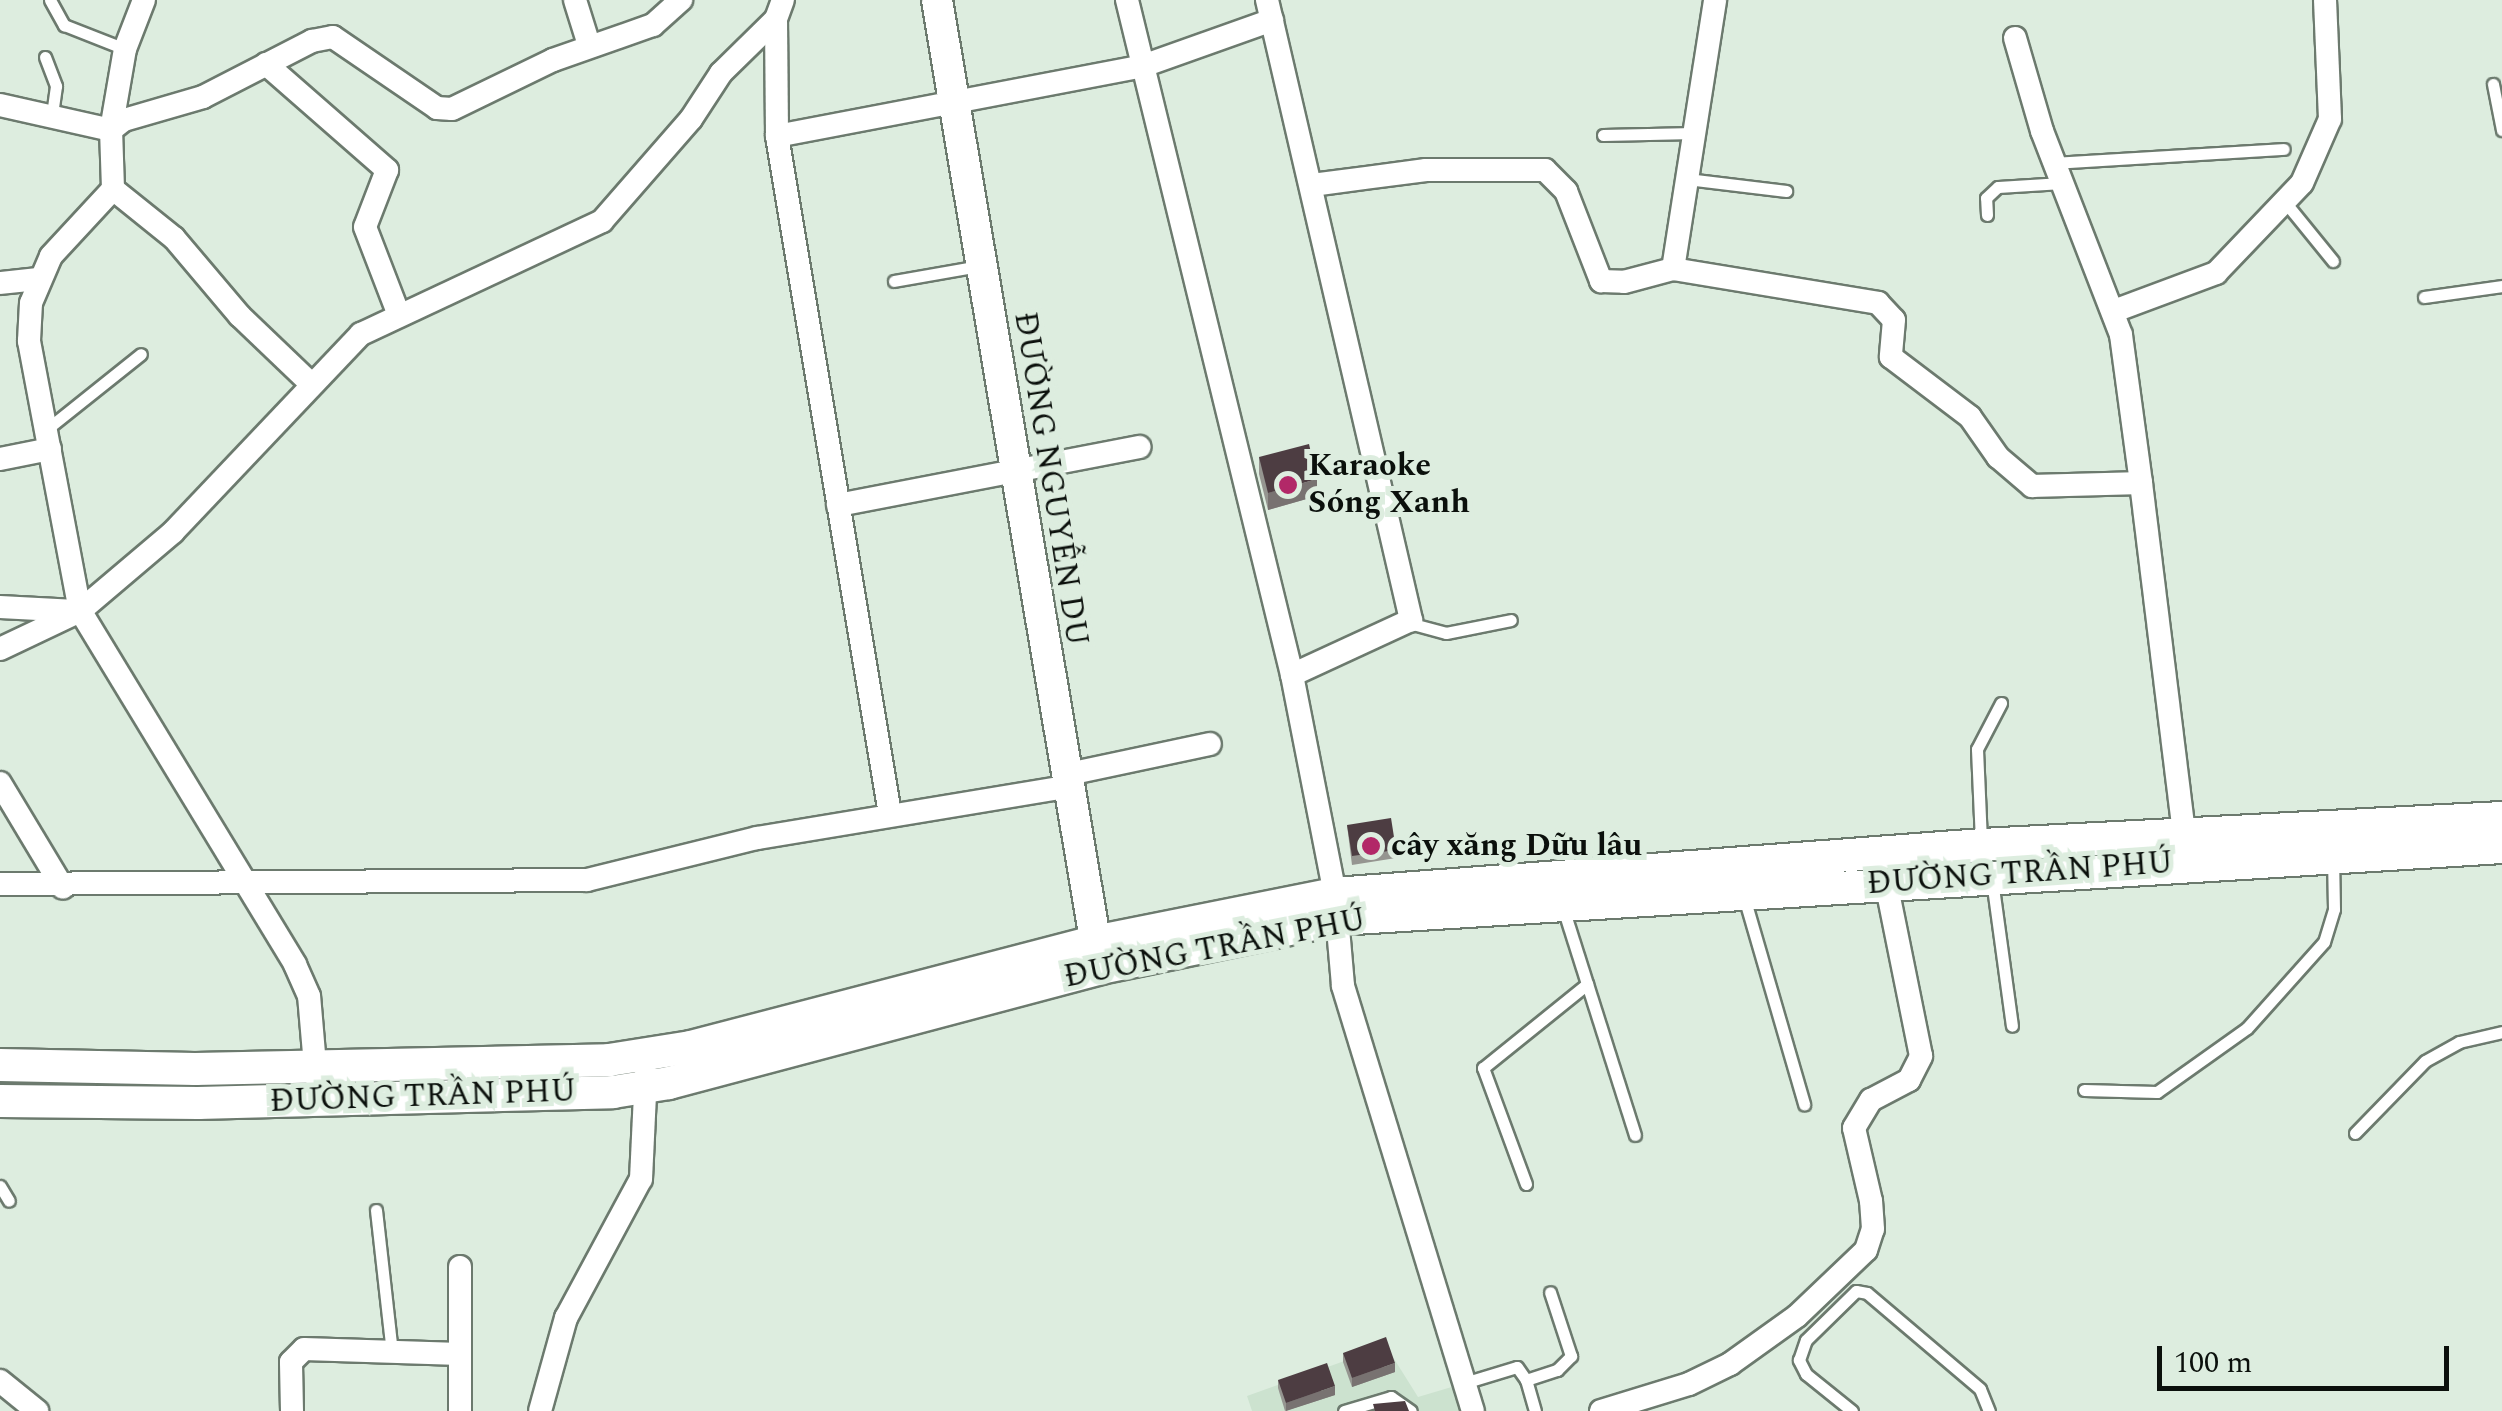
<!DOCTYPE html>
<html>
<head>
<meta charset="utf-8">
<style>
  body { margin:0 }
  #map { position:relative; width:2502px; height:1411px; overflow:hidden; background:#ddeddf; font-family:Spectral,serif }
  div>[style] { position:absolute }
  .built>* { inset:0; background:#cce2cf }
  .roads { filter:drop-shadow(2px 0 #6c7a6e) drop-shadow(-2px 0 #6c7a6e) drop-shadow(0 2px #6c7a6e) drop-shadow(0 -2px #6c7a6e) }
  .service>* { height:11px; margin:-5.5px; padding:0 5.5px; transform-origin:5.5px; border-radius:5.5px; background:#fff }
  .minor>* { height:22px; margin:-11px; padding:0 11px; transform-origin:11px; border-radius:11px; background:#fff }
  .tertiary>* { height:30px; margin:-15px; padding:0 15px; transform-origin:15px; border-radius:15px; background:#fff }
  .secondary>* { height:32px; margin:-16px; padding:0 16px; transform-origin:16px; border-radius:16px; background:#fff }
  .wall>* { inset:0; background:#959590 }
  .shaded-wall>* { inset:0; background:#787271 }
  .building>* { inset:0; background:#4d3d42 }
  .dots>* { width:28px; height:28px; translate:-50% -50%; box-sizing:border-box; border:5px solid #ddeddf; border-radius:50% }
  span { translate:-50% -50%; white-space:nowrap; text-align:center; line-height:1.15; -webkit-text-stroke:10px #ddeddf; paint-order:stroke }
  .poi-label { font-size:32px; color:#0b100c; font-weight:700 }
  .left { translate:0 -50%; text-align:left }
  .street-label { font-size:32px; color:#0b100c }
  .scale { position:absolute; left:2157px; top:1346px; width:292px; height:45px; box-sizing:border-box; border:5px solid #0b100c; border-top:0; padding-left:12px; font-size:30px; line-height:35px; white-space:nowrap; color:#0b100c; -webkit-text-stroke:8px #ddeddf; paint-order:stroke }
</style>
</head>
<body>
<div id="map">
  <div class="built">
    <div style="clip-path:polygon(1386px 1346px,1418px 1397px,1455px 1386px,1464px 1411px,1252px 1411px,1247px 1396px)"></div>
  </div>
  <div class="roads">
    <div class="service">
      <div style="left:50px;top:0;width:29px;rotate:61deg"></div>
      <div style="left:64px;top:25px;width:66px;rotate:21.5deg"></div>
      <div style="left:45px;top:57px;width:31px;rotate:69deg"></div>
      <div style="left:56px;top:86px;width:28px;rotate:98deg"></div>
      <div style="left:2493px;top:84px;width:47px;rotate:78.9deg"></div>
      <div style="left:1603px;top:135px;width:91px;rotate:-1.3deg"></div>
      <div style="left:2054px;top:163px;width:230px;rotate:-3.5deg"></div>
      <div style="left:1687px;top:179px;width:100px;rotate:6.9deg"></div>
      <div style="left:2285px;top:202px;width:76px;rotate:50.9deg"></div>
      <div style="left:1987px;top:215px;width:17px;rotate:-93deg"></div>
      <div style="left:1986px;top:198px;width:16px;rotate:-43deg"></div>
      <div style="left:1998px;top:187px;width:64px;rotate:-3.6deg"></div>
      <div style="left:894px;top:281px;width:86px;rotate:-10deg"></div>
      <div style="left:2424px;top:297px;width:79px;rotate:-8deg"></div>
      <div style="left:47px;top:429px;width:120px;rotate:-38.6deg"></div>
      <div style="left:1409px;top:623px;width:38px;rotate:15deg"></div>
      <div style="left:1446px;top:633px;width:66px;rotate:-11.3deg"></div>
      <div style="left:1981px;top:841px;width:92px;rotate:-92.5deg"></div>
      <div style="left:1977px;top:749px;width:52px;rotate:-62.4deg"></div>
      <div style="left:1992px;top:880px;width:147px;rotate:82.2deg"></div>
      <div style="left:1744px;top:897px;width:216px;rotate:73.8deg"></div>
      <div style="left:1563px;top:908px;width:238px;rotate:72.4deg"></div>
      <div style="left:2084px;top:1090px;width:73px;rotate:1.6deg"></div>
      <div style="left:2157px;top:1092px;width:110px;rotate:-35.4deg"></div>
      <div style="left:2247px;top:1028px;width:115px;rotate:-48.2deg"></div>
      <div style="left:2324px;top:942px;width:34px;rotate:-73deg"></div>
      <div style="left:2334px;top:909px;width:50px;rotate:-91.1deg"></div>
      <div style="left:2355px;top:1133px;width:100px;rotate:-45.8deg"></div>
      <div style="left:2425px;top:1061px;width:39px;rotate:-29deg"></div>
      <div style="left:2459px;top:1042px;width:44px;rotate:-13.1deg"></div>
      <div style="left:1526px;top:1184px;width:124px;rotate:-110.3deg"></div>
      <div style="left:1483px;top:1068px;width:134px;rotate:-38.9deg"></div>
      <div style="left:0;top:1186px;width:17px;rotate:59deg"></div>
      <div style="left:376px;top:1210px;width:144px;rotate:83.6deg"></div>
      <div style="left:1464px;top:1383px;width:55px;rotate:-16.8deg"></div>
      <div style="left:1517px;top:1367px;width:16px;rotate:55deg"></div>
      <div style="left:1344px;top:1411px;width:49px;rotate:-16.6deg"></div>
      <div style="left:1391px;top:1397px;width:24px;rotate:35deg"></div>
      <div style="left:1535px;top:1411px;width:32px;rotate:-106deg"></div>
      <div style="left:1526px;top:1380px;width:33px;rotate:-18deg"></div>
      <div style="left:1557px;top:1370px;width:20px;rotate:-45deg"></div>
      <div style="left:1571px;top:1356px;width:67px;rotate:-108.2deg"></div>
      <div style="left:1852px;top:1411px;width:59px;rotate:-141.2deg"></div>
      <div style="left:1806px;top:1374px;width:16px;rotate:-117deg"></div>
      <div style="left:1799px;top:1360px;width:21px;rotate:-71deg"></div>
      <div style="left:1806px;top:1340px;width:70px;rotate:-44.4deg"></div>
      <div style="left:1856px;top:1291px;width:11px;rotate:10deg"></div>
      <div style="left:1867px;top:1293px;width:148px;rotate:40.3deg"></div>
      <div style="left:1980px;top:1389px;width:24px;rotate:68deg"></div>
    </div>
    <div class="minor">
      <div style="left:575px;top:0;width:47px;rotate:72.7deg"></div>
      <div style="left:1127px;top:0;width:695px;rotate:76.26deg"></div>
      <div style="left:1292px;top:675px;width:223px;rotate:78.9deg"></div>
      <div style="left:1335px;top:894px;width:92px;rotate:85deg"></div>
      <div style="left:1343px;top:986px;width:444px;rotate:73deg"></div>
      <div style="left:1267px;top:0;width:637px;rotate:76.92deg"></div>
      <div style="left:1411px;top:620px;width:131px;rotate:155.2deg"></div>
      <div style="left:776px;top:19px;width:117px;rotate:89.5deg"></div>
      <div style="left:777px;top:136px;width:687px;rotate:80.54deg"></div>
      <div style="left:2015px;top:38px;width:97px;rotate:73.8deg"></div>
      <div style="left:2042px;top:131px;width:219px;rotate:68.8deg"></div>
      <div style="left:2121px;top:335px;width:149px;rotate:82.3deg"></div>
      <div style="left:266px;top:64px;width:161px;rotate:41.2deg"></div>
      <div style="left:387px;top:170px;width:61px;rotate:111.1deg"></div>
      <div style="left:365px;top:227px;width:94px;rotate:68.9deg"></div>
      <div style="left:0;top:105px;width:114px;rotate:12.7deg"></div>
      <div style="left:111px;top:130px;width:82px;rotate:-80.2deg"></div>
      <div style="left:125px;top:49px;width:53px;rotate:-68.8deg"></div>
      <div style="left:777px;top:136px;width:373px;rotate:-10.8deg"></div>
      <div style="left:1143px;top:66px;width:137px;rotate:-19.6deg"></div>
      <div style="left:1312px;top:185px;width:115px;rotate:-7.5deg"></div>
      <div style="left:1426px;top:170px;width:119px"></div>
      <div style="left:1545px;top:170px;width:30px;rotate:45deg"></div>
      <div style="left:1566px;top:191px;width:97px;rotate:68.7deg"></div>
      <div style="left:1601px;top:281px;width:23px;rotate:2deg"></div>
      <div style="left:1624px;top:282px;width:51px;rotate:-14.9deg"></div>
      <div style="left:1673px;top:269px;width:208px;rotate:9.4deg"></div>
      <div style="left:1878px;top:303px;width:23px;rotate:47deg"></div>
      <div style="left:1894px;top:320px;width:37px;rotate:95deg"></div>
      <div style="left:1891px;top:357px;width:99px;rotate:37.2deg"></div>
      <div style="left:1970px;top:417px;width:49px;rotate:55deg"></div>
      <div style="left:1998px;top:457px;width:45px;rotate:40.5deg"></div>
      <div style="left:2032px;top:486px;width:109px;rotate:-1.6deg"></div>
      <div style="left:2141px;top:483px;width:368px;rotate:83deg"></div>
      <div style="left:113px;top:189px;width:78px;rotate:38.8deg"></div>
      <div style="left:174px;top:238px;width:102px;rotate:49.8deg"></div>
      <div style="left:240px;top:316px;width:97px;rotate:43.7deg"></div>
      <div style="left:1673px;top:269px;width:272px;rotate:-81.1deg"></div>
      <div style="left:0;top:283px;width:39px;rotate:-6deg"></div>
      <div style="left:2114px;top:311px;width:109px;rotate:-20.4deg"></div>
      <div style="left:2216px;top:273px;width:124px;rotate:-46.3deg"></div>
      <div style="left:2302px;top:183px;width:70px;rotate:-66.4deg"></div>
      <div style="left:2330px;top:119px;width:119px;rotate:-92.4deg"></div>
      <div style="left:0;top:459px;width:51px;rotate:-11.3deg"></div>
      <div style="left:838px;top:505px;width:307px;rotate:-10.9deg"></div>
      <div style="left:0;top:607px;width:76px;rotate:3deg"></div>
      <div style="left:0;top:649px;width:89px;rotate:-25.4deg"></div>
      <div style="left:80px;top:611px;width:122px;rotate:-40.3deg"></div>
      <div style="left:173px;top:532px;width:273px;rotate:-46.5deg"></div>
      <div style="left:361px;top:334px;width:266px;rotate:-25.1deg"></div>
      <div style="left:602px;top:221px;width:135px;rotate:-48.9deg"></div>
      <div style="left:691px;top:119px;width:55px;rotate:-56.9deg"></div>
      <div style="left:721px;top:73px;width:77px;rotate:-44.5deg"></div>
      <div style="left:776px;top:19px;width:20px;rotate:-70deg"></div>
      <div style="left:1064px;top:775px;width:149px;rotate:-12deg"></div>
      <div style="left:0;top:783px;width:122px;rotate:59deg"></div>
      <div style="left:0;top:884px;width:587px;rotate:-0.39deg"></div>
      <div style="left:587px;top:880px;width:175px;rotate:-13.9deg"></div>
      <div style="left:757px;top:838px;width:313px;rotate:-9.4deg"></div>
      <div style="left:316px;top:1077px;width:81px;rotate:-94.9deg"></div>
      <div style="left:309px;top:996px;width:35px;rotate:-114deg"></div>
      <div style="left:295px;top:964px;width:413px;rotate:-121.3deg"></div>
      <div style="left:80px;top:611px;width:275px;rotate:-100.7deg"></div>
      <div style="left:29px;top:341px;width:38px;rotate:-87deg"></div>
      <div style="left:31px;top:303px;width:51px;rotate:-66.9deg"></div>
      <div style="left:51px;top:256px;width:91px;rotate:-47.2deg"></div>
      <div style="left:113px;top:189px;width:59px;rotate:-91.9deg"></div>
      <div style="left:111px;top:130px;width:16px;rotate:-38deg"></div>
      <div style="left:124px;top:120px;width:82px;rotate:-16.2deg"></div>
      <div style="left:203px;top:97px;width:123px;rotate:-27.2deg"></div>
      <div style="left:312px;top:41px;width:21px;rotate:-11deg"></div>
      <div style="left:333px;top:37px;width:126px;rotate:34.3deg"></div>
      <div style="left:437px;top:108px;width:15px;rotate:4deg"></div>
      <div style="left:452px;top:109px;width:112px;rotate:-25.9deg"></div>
      <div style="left:553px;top:60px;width:106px;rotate:-19.3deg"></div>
      <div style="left:653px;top:25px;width:38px;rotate:-42deg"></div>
      <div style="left:0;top:1381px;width:48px;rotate:39deg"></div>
      <div style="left:292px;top:1411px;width:49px;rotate:-91.2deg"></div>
      <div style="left:291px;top:1362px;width:18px;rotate:-45deg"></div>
      <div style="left:304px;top:1349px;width:156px;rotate:1.8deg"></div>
      <div style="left:460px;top:1411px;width:144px;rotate:-90deg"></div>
      <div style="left:540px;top:1411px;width:97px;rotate:-74.4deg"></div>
      <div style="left:566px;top:1318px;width:158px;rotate:-61.7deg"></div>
      <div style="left:641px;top:1179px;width:105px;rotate:-87.3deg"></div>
      <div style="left:1601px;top:1411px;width:92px;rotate:-17.1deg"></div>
      <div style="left:1689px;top:1384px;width:46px;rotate:-26deg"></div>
      <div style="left:1730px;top:1364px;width:82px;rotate:-35.6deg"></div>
      <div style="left:1797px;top:1316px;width:95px;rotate:-43.7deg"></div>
      <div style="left:1866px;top:1250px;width:22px;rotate:-72deg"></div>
      <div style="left:1873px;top:1229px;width:28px;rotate:-94deg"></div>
      <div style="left:1871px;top:1201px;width:75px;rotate:-103.1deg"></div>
      <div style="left:1854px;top:1128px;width:33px;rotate:-59deg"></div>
      <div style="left:1871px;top:1100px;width:43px;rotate:-27.8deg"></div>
      <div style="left:1909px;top:1080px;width:27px;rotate:-63deg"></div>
      <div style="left:1921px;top:1056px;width:177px;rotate:-101.4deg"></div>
    </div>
    <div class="tertiary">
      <div style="left:937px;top:0;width:977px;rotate:80.45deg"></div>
    </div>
    <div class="secondary">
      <div style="left:0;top:1065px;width:195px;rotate:1.2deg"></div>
      <div style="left:195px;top:1069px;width:414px;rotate:-1.2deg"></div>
      <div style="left:609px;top:1060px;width:83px;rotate:-9deg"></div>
      <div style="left:691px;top:1047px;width:416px;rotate:-14.6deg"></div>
      <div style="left:1094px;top:942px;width:246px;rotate:-11.3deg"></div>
      <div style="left:1335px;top:894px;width:649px;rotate:-4.33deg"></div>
      <div style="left:1982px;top:845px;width:521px;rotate:-2.97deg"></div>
      <div style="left:0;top:1101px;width:198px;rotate:0.6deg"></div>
      <div style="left:198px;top:1103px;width:415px;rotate:-1.5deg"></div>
      <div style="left:613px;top:1092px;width:57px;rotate:-9.1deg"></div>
      <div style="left:669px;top:1083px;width:446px;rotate:-14.9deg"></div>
      <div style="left:1100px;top:968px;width:243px;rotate:-11.6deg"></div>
      <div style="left:1338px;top:919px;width:1166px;rotate:-3.54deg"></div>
    </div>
  </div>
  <div class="wall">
    <div style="clip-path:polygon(1259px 457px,1317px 496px,1268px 510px,1259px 474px)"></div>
    <div style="clip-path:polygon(1347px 825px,1396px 850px,1396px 858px,1352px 865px)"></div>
    <div style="clip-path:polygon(1343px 1353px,1395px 1372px,1352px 1387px,1343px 1362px)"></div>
    <div style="clip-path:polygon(1278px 1380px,1335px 1395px,1285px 1411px,1278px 1388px)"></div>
  </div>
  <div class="shaded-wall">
    <div style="clip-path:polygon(1317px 479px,1317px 496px,1268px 510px,1268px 493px)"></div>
    <div style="clip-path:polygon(1395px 1363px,1395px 1372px,1352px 1387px,1352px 1378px)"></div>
    <div style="clip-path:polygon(1335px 1386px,1335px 1395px,1286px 1411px,1286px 1403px)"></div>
  </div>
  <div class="building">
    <div style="clip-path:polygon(1309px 444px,1317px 479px,1268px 493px,1259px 457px)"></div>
    <div style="clip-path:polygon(1391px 818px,1396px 850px,1352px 856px,1347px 825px)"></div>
    <div style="clip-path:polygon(1386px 1337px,1395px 1363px,1352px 1378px,1343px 1353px)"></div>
    <div style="clip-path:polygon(1327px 1363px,1335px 1386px,1286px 1403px,1278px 1380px)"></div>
    <div style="clip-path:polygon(1405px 1401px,1409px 1411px,1375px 1411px,1373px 1404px)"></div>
  </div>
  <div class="dots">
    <div style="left:1288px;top:485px;background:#b22868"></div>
    <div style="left:1371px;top:846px;background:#b22868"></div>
  </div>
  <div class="poi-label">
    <span class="left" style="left:1308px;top:485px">Karaoke<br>Sóng Xanh</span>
    <span class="left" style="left:1391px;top:846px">cây xăng Dữu lâu</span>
  </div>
  <div class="street-label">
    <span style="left:1050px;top:479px;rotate:81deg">ĐƯỜNG NGUYỄN DU</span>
    <span style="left:2020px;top:874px;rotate:-4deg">ĐƯỜNG TRẦN PHÚ</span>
    <span style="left:1215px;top:949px;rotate:-11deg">ĐƯỜNG TRẦN PHÚ</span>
    <span style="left:423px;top:1097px;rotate:-2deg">ĐƯỜNG TRẦN PHÚ</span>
  </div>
  <div class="scale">100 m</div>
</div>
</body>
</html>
